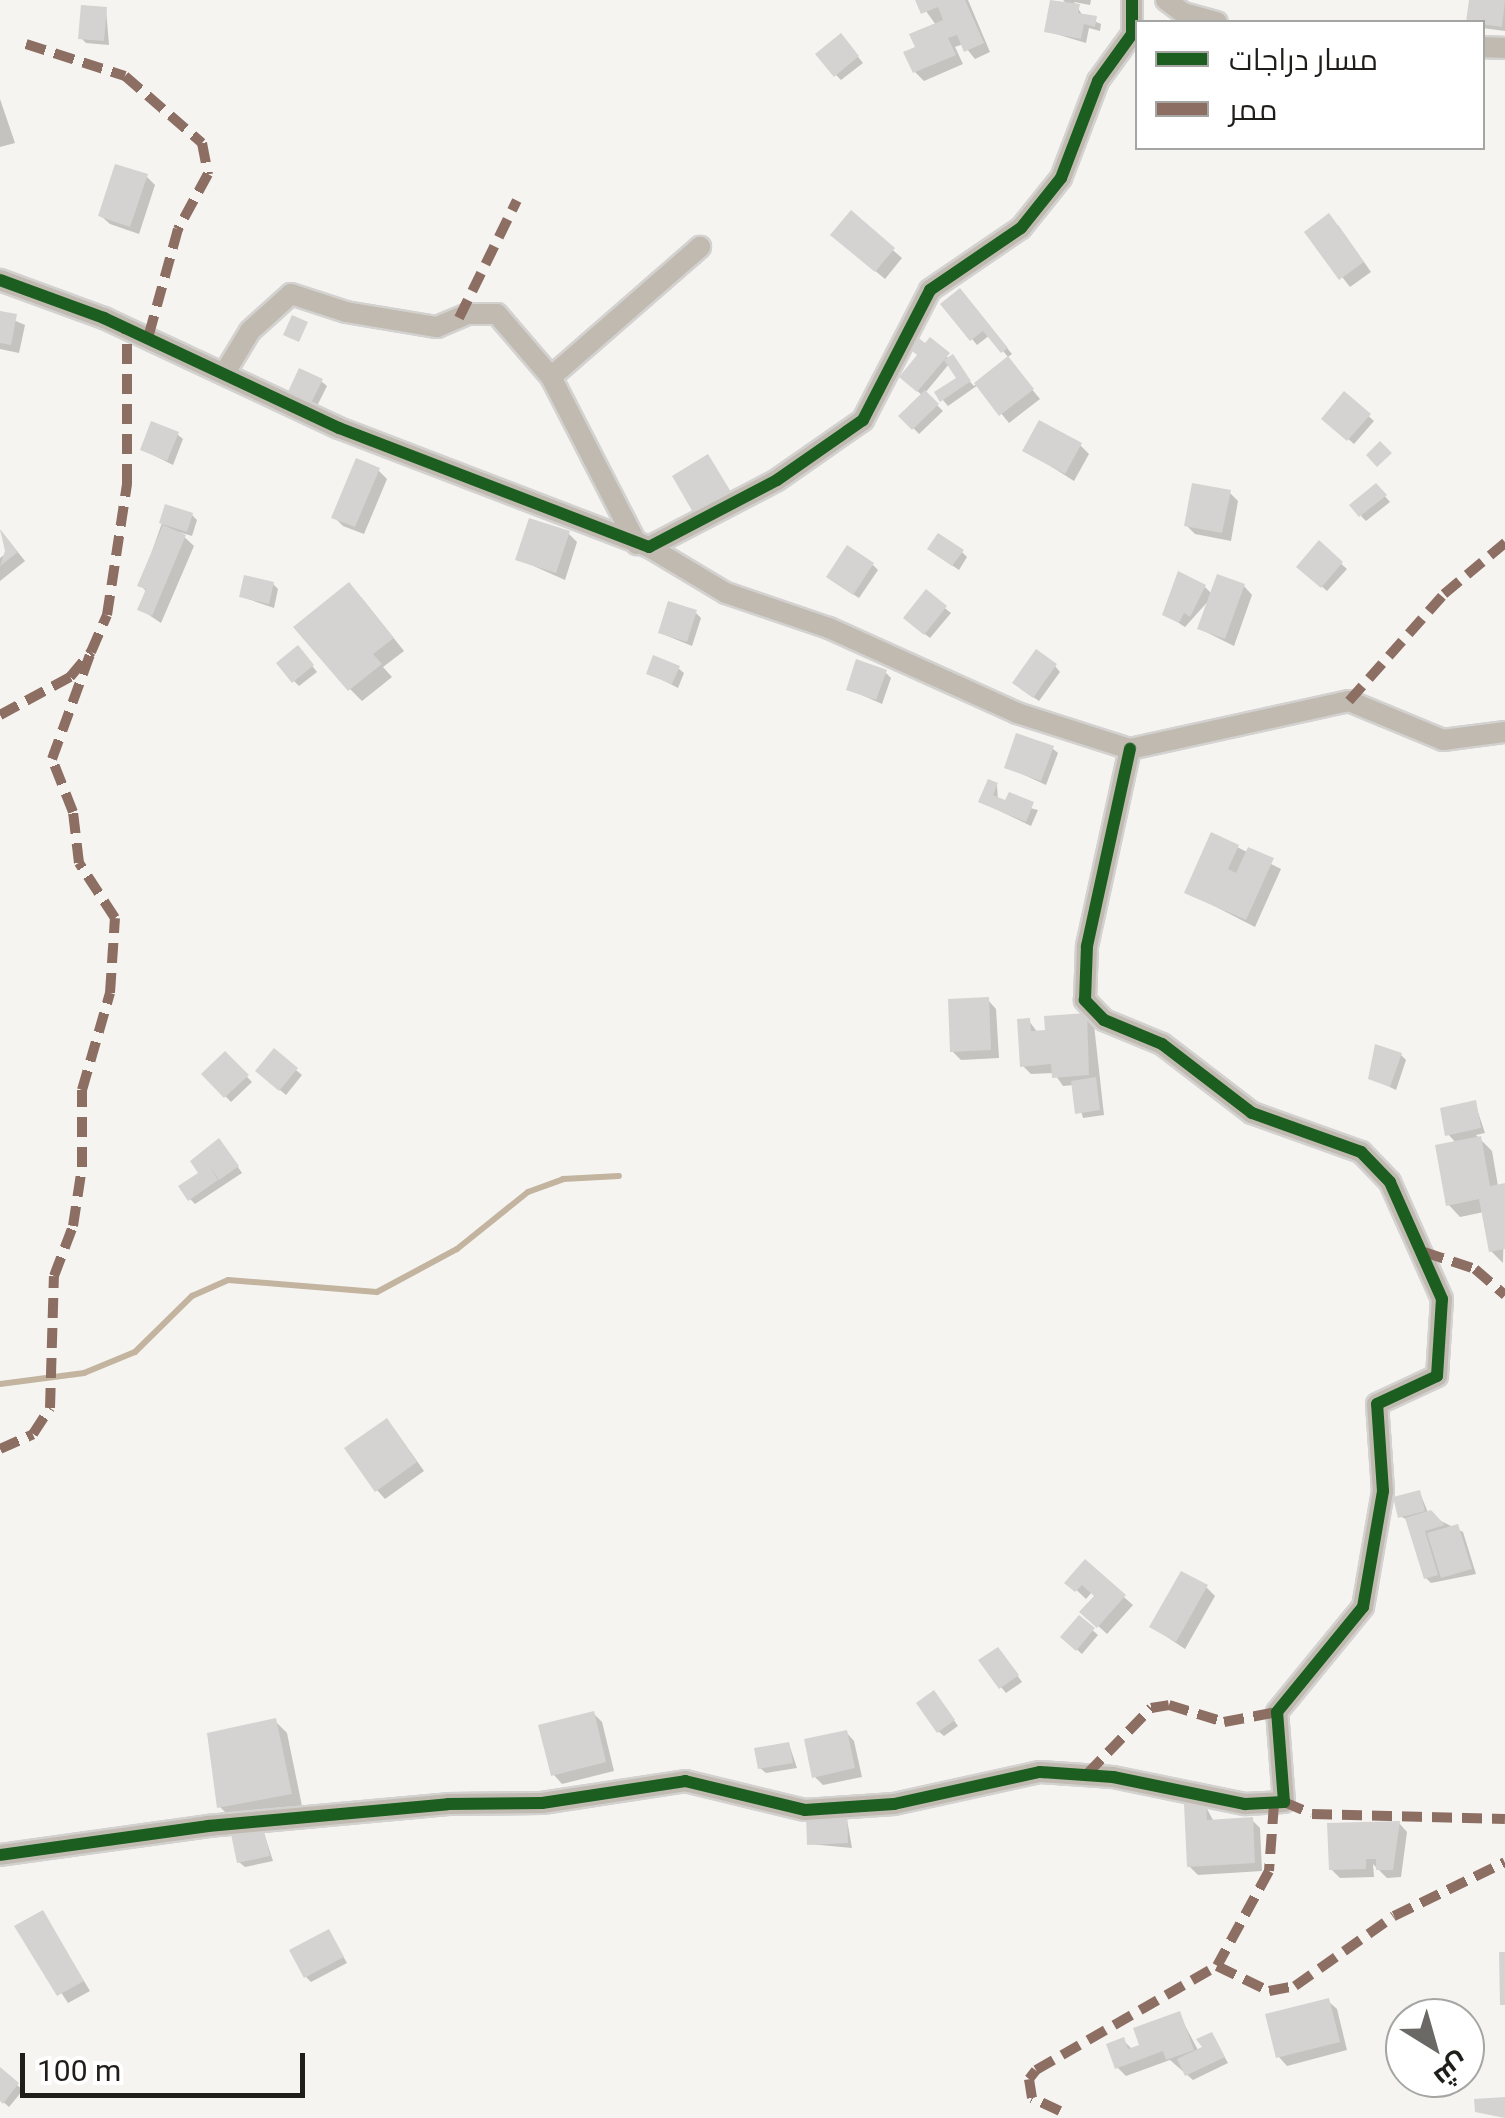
<!DOCTYPE html>
<html>
<head>
<meta charset="utf-8">
<style>
  body { margin:0 }
  #map { position:relative; width:1505px; height:2118px; overflow:hidden; background:#f6f4f1; font-family:Roboto,Cairo,sans-serif }
  div>[style] { position:absolute }
  .shadow>* { inset:0; background:#0003 }
  .stream>* { height:6px; margin:-3px; padding:0 3px; transform-origin:3px; border-radius:3px; background:#c3b4a0 }
  .building>* { inset:0; background:#d4d3d1 }
  .roads { filter:drop-shadow(2px 0 #d3d2d0) drop-shadow(-2px 0 #d3d2d0) drop-shadow(0 2px #d3d2d0) drop-shadow(0 -2px #d3d2d0) }
  .street>* { height:20px; margin:-10px; padding:0 10px; transform-origin:10px; border-radius:10px; background:#c0bab1 }
  .quiet>* { height:10px; margin-top:-5px; transform-origin:0; background:repeating-linear-gradient(90deg,#8d6e63 0 20px,transparent 0 30px) }
  .cycleway>* { height:12px; margin:-6px; padding:0 6px; transform-origin:6px; border-radius:6px; background:#1b5e20 }
  span { translate:-50% -50%; white-space:nowrap; text-align:center; line-height:1.15; -webkit-text-stroke:8px #fff; paint-order:stroke }
  .legend { position:absolute; left:1135px; top:20px; width:350px; height:130px; box-sizing:border-box; background:#fff; border:2px solid #a5a5a4; margin:0; padding:12px 18px; list-style:none; font-size:30px; color:#1f1e1b }
  .legend li { display:flex; align-items:center; gap:20px; height:50px }
  .legend b { width:50px; border:2px solid #a5a5a4 }
  .north { position:absolute; left:1385px; top:1998px; width:100px; height:100px; box-sizing:border-box; background:#fff; border:2px solid #a5a5a4; border-radius:50%; rotate:143deg; font-size:28px; font-weight:700; line-height:40px; text-align:center; color:#1f1e1b }
  .north::after { content:''; display:block; margin:auto; width:35px; height:45px; background:#6a6966; clip-path:polygon(50% 0,100% 100%,50% 72%,0 100%) }
  .scale { position:absolute; left:20px; top:2053px; width:285px; height:45px; box-sizing:border-box; border:5px solid #1f1e1b; border-top:0; padding-left:12px; font-size:30px; line-height:35px; white-space:nowrap; color:#1f1e1b; -webkit-text-stroke:8px #fff; paint-order:stroke }
</style>
</head>
<body>
<div id="map">
  <div class="shadow">
    <div style="clip-path:polygon(918px 0,968px 0,990px 52px,975px 59px,963px 44px,955px 47px,963px 64px,924px 81px,915px 72px,918px 48px,936px 25px)"></div>
    <div style="clip-path:polygon(1063px 0,1091px 0,1090px 5px,1074px 2px,1083px 16px,1101px 24px,1100px 31px,1089px 28px,1086px 43px,1046px 31px,1067px 4px)"></div>
    <div style="clip-path:polygon(1471px 0,1505px 0,1505px 31px,1482px 28px)"></div>
    <div style="clip-path:polygon(106px 9px,109px 45px,86px 43px,81px 38px)"></div>
    <div style="clip-path:polygon(846px 42px,863px 63px,841px 80px,836px 75px)"></div>
    <div style="clip-path:polygon(0 99px,15px 143px,0 147px)"></div>
    <div style="clip-path:polygon(146px 176px,155px 185px,139px 234px,110px 224px,101px 216px)"></div>
    <div style="clip-path:polygon(851px 214px,902px 258px,885px 279px,842px 243px)"></div>
    <div style="clip-path:polygon(1338px 225px,1371px 272px,1350px 287px,1307px 232px)"></div>
    <div style="clip-path:polygon(965px 297px,1012px 354px,1008px 357px,990px 335px,977px 345px,944px 305px)"></div>
    <div style="clip-path:polygon(0 314px,25px 325px,19px 353px,0 349px)"></div>
    <div style="clip-path:polygon(931px 340px,974px 386px,1008px 360px,1040px 399px,1009px 423px,978px 385px,948px 406px,937px 393px,959px 378px,949px 364px,925px 393px,943px 411px,919px 434px,902px 416px,923px 396px,907px 382px)"></div>
    <div style="clip-path:polygon(321px 381px,327px 386px,315px 410px,294px 401px)"></div>
    <div style="clip-path:polygon(1345px 395px,1374px 421px,1354px 444px,1325px 419px)"></div>
    <div style="clip-path:polygon(177px 434px,183px 439px,173px 465px,143px 450px)"></div>
    <div style="clip-path:polygon(1080px 445px,1089px 454px,1074px 481px,1025px 450px)"></div>
    <div style="clip-path:polygon(378px 470px,387px 479px,364px 534px,343px 526px,334px 517px)"></div>
    <div style="clip-path:polygon(1376px 486px,1390px 502px,1366px 521px,1361px 516px)"></div>
    <div style="clip-path:polygon(1229px 492px,1238px 501px,1231px 541px,1195px 534px,1186px 525px)"></div>
    <div style="clip-path:polygon(192px 515px,197px 520px,192px 536px,179px 532px,194px 546px,161px 623px,140px 609px,147px 592px,140px 585px,162px 523px)"></div>
    <div style="clip-path:polygon(0 530px,25px 561px,0 581px,0 558px,8px 552px)"></div>
    <div style="clip-path:polygon(568px 533px,577px 542px,565px 580px,518px 559px)"></div>
    <div style="clip-path:polygon(1319px 544px,1347px 569px,1327px 591px,1299px 566px)"></div>
    <div style="clip-path:polygon(962px 552px,967px 557px,959px 570px,935px 554px)"></div>
    <div style="clip-path:polygon(873px 565px,878px 570px,859px 598px,834px 582px)"></div>
    <div style="clip-path:polygon(273px 584px,278px 589px,274px 608px,242px 597px)"></div>
    <div style="clip-path:polygon(1244px 586px,1252px 595px,1234px 646px,1200px 629px,1211px 598px,1185px 627px,1165px 614px,1205px 587px,1212px 594px)"></div>
    <div style="clip-path:polygon(926px 593px,951px 613px,930px 638px,911px 623px)"></div>
    <div style="clip-path:polygon(361px 597px,404px 651px,383px 667px,392px 677px,362px 701px,350px 689px)"></div>
    <div style="clip-path:polygon(696px 613px,701px 618px,692px 646px,660px 633px)"></div>
    <div style="clip-path:polygon(303px 654px,317px 672px,299px 686px,294px 681px)"></div>
    <div style="clip-path:polygon(1055px 666px,1060px 672px,1039px 701px,1020px 688px)"></div>
    <div style="clip-path:polygon(678px 668px,684px 673px,678px 688px,649px 673px)"></div>
    <div style="clip-path:polygon(885px 672px,891px 678px,882px 704px,848px 689px)"></div>
    <div style="clip-path:polygon(1052px 748px,1058px 753px,1046px 785px,1007px 767px)"></div>
    <div style="clip-path:polygon(997px 785px,998px 800px,1038px 810px,1031px 826px,981px 802px)"></div>
    <div style="clip-path:polygon(1237px 847px,1281px 869px,1255px 927px,1187px 892px)"></div>
    <div style="clip-path:polygon(988px 1000px,996px 1009px,999px 1058px,961px 1060px,952px 1051px)"></div>
    <div style="clip-path:polygon(1086px 1016px,1094px 1025px,1104px 1115px,1083px 1118px,1074px 1085px,1063px 1086px,1054px 1073px,1031px 1074px,1022px 1065px,1029px 1021px,1038px 1033px)"></div>
    <div style="clip-path:polygon(274px 1052px,302px 1075px,286px 1095px,263px 1076px)"></div>
    <div style="clip-path:polygon(225px 1054px,252px 1082px,231px 1102px,204px 1074px)"></div>
    <div style="clip-path:polygon(1401px 1055px,1406px 1060px,1396px 1090px,1371px 1078px)"></div>
    <div style="clip-path:polygon(1475px 1103px,1485px 1133px,1476px 1135px,1492px 1151px,1498px 1186px,1505px 1185px,1503px 1263px,1491px 1251px,1484px 1212px,1460px 1217px,1448px 1204px,1457px 1144px,1448px 1134px)"></div>
    <div style="clip-path:polygon(224px 1146px,242px 1173px,195px 1204px,190px 1199px,202px 1173px)"></div>
    <div style="clip-path:polygon(395px 1430px,424px 1471px,385px 1499px,377px 1490px)"></div>
    <div style="clip-path:polygon(1420px 1493px,1429px 1515px,1463px 1532px,1476px 1574px,1431px 1583px,1426px 1578px,1409px 1521px,1400px 1516px)"></div>
    <div style="clip-path:polygon(1085px 1563px,1133px 1605px,1107px 1634px,1083px 1612px,1097px 1596px,1092px 1592px,1086px 1599px,1068px 1582px)"></div>
    <div style="clip-path:polygon(1206px 1587px,1215px 1596px,1185px 1649px,1152px 1627px)"></div>
    <div style="clip-path:polygon(1079px 1618px,1098px 1635px,1082px 1654px,1063px 1637px)"></div>
    <div style="clip-path:polygon(1003px 1655px,1022px 1682px,1006px 1693px,1001px 1687px)"></div>
    <div style="clip-path:polygon(939px 1699px,958px 1726px,944px 1736px,938px 1731px)"></div>
    <div style="clip-path:polygon(593px 1713px,602px 1722px,614px 1771px,562px 1784px,554px 1775px)"></div>
    <div style="clip-path:polygon(275px 1721px,287px 1733px,302px 1806px,231px 1818px,219px 1806px)"></div>
    <div style="clip-path:polygon(846px 1732px,854px 1741px,862px 1777px,823px 1785px,814px 1776px)"></div>
    <div style="clip-path:polygon(789px 1744px,797px 1768px,766px 1773px,760px 1768px)"></div>
    <div style="clip-path:polygon(1205px 1805px,1214px 1822px,1252px 1820px,1260px 1828px,1262px 1871px,1198px 1875px,1189px 1866px)"></div>
    <div style="clip-path:polygon(846px 1814px,852px 1848px,810px 1844px)"></div>
    <div style="clip-path:polygon(1399px 1823px,1407px 1832px,1401px 1877px,1387px 1878px,1373px 1864px,1374px 1877px,1340px 1878px,1331px 1869px)"></div>
    <div style="clip-path:polygon(263px 1830px,273px 1861px,245px 1867px,239px 1862px)"></div>
    <div style="clip-path:polygon(43px 1913px,90px 1991px,68px 2003px,18px 1927px)"></div>
    <div style="clip-path:polygon(329px 1932px,347px 1963px,311px 1982px,306px 1977px)"></div>
    <div style="clip-path:polygon(1328px 2001px,1337px 2009px,1347px 2050px,1287px 2066px,1279px 2057px)"></div>
    <div style="clip-path:polygon(1179px 2014px,1199px 2052px,1212px 2035px,1228px 2063px,1193px 2080px,1170px 2060px,1126px 2076px,1117px 2067px,1123px 2040px,1133px 2050px,1142px 2046px)"></div>
    <div style="clip-path:polygon(0 2071px,23px 2090px,9px 2107px,0 2099px)"></div>
  </div>
  <div class="stream">
    <div style="left:0;top:1384px;width:85px;rotate:-7.5deg"></div>
    <div style="left:84px;top:1373px;width:55px;rotate:-22.4deg"></div>
    <div style="left:135px;top:1352px;width:80px;rotate:-44.5deg"></div>
    <div style="left:192px;top:1296px;width:39px;rotate:-24deg"></div>
    <div style="left:228px;top:1280px;width:149px;rotate:4.6deg"></div>
    <div style="left:377px;top:1292px;width:91px;rotate:-28.3deg"></div>
    <div style="left:457px;top:1249px;width:91px;rotate:-38.8deg"></div>
    <div style="left:528px;top:1192px;width:37px;rotate:-20deg"></div>
    <div style="left:563px;top:1179px;width:56px;rotate:-3.1deg"></div>
  </div>
  <div class="building">
    <div style="clip-path:polygon(915px 0,965px 0,984px 43px,964px 52px,957px 35px,948px 38px,956px 55px,913px 73px,903px 52px,915px 47px,909px 34px,943px 20px,938px 7px,921px 14px)"></div>
    <div style="clip-path:polygon(1050px 0,1080px 4px,1078px 13px,1097px 16px,1095px 27px,1084px 24px,1081px 39px,1044px 32px)"></div>
    <div style="clip-path:polygon(1469px 0,1505px 0,1502px 27px,1466px 22px)"></div>
    <div style="clip-path:polygon(81px 5px,107px 7px,104px 41px,78px 39px)"></div>
    <div style="clip-path:polygon(841px 33px,859px 56px,834px 77px,815px 54px)"></div>
    <div style="clip-path:polygon(115px 164px,148px 174px,130px 227px,98px 216px)"></div>
    <div style="clip-path:polygon(851px 210px,895px 248px,875px 272px,830px 235px)"></div>
    <div style="clip-path:polygon(1329px 213px,1364px 262px,1339px 280px,1304px 232px)"></div>
    <div style="clip-path:polygon(960px 288px,1008px 348px,1001px 353px,983px 331px,970px 341px,940px 304px)"></div>
    <div style="clip-path:polygon(0 311px,17px 314px,11px 345px,0 343px)"></div>
    <div style="clip-path:polygon(292px 315px,308px 322px,299px 342px,283px 335px)"></div>
    <div style="clip-path:polygon(916px 336px,925px 343px,930px 337px,950px 353px,917px 392px,899px 377px,917px 355px,907px 347px)"></div>
    <div style="clip-path:polygon(953px 354px,971px 381px,940px 402px,934px 392px,956px 378px,944px 360px)"></div>
    <div style="clip-path:polygon(1008px 356px,1034px 389px,999px 416px,974px 383px)"></div>
    <div style="clip-path:polygon(299px 368px,323px 379px,309px 407px,286px 396px)"></div>
    <div style="clip-path:polygon(925px 390px,939px 404px,912px 430px,898px 416px)"></div>
    <div style="clip-path:polygon(1344px 391px,1371px 414px,1347px 441px,1321px 419px)"></div>
    <div style="clip-path:polygon(1039px 420px,1082px 443px,1065px 474px,1022px 451px)"></div>
    <div style="clip-path:polygon(151px 421px,179px 432px,167px 461px,140px 450px)"></div>
    <div style="clip-path:polygon(1380px 441px,1392px 453px,1377px 467px,1366px 455px)"></div>
    <div style="clip-path:polygon(708px 454px,731px 492px,694px 514px,672px 476px)"></div>
    <div style="clip-path:polygon(356px 458px,380px 468px,355px 527px,331px 518px)"></div>
    <div style="clip-path:polygon(1192px 483px,1231px 490px,1222px 533px,1184px 526px)"></div>
    <div style="clip-path:polygon(1376px 483px,1387px 495px,1359px 517px,1349px 505px)"></div>
    <div style="clip-path:polygon(165px 504px,193px 513px,187px 532px,159px 523px)"></div>
    <div style="clip-path:polygon(529px 518px,570px 531px,556px 573px,515px 560px)"></div>
    <div style="clip-path:polygon(163px 525px,186px 535px,152px 616px,137px 610px,146px 589px,137px 586px)"></div>
    <div style="clip-path:polygon(0 529px,18px 552px,0 566px,5px 551px)"></div>
    <div style="clip-path:polygon(938px 533px,964px 550px,952px 566px,927px 549px)"></div>
    <div style="clip-path:polygon(1319px 540px,1343px 562px,1321px 588px,1296px 567px)"></div>
    <div style="clip-path:polygon(847px 545px,874px 563px,853px 595px,826px 577px)"></div>
    <div style="clip-path:polygon(1178px 571px,1206px 585px,1190px 617px,1184px 613px,1179px 623px,1162px 615px)"></div>
    <div style="clip-path:polygon(1217px 574px,1245px 584px,1225px 639px,1197px 629px)"></div>
    <div style="clip-path:polygon(244px 575px,274px 582px,269px 604px,239px 597px)"></div>
    <div style="clip-path:polygon(349px 582px,394px 638px,373px 654px,382px 664px,348px 691px,293px 627px)"></div>
    <div style="clip-path:polygon(926px 589px,947px 606px,924px 635px,903px 618px)"></div>
    <div style="clip-path:polygon(668px 601px,697px 610px,687px 642px,658px 633px)"></div>
    <div style="clip-path:polygon(298px 645px,314px 665px,292px 683px,276px 663px)"></div>
    <div style="clip-path:polygon(1036px 649px,1057px 664px,1033px 698px,1012px 683px)"></div>
    <div style="clip-path:polygon(653px 655px,680px 666px,672px 684px,646px 674px)"></div>
    <div style="clip-path:polygon(856px 659px,887px 670px,876px 700px,846px 690px)"></div>
    <div style="clip-path:polygon(1016px 733px,1054px 746px,1041px 781px,1004px 768px)"></div>
    <div style="clip-path:polygon(988px 779px,998px 783px,993px 795px,1005px 800px,1009px 792px,1034px 802px,1026px 822px,978px 802px)"></div>
    <div style="clip-path:polygon(1211px 832px,1239px 845px,1228px 869px,1236px 873px,1248px 847px,1274px 858px,1246px 920px,1184px 893px)"></div>
    <div style="clip-path:polygon(989px 997px,991px 1050px,950px 1052px,948px 999px)"></div>
    <div style="clip-path:polygon(1087px 1013px,1089px 1075px,1052px 1078px,1051px 1064px,1020px 1067px,1017px 1019px,1030px 1018px,1031px 1031px,1045px 1030px,1044px 1016px)"></div>
    <div style="clip-path:polygon(1375px 1044px,1402px 1053px,1390px 1087px,1368px 1079px)"></div>
    <div style="clip-path:polygon(274px 1048px,298px 1068px,279px 1091px,255px 1071px)"></div>
    <div style="clip-path:polygon(225px 1051px,249px 1075px,224px 1098px,201px 1074px)"></div>
    <div style="clip-path:polygon(1096px 1077px,1100px 1110px,1075px 1114px,1071px 1081px)"></div>
    <div style="clip-path:polygon(1476px 1100px,1481px 1128px,1445px 1136px,1440px 1108px)"></div>
    <div style="clip-path:polygon(1481px 1136px,1490px 1186px,1505px 1183px,1505px 1249px,1489px 1252px,1479px 1199px,1446px 1206px,1435px 1145px)"></div>
    <div style="clip-path:polygon(219px 1138px,239px 1166px,219px 1180px,209px 1165px,218px 1180px,188px 1201px,178px 1186px,198px 1173px,190px 1161px)"></div>
    <div style="clip-path:polygon(387px 1418px,417px 1462px,375px 1492px,344px 1448px)"></div>
    <div style="clip-path:polygon(1420px 1490px,1425px 1511px,1398px 1518px,1393px 1497px)"></div>
    <div style="clip-path:polygon(1431px 1510px,1445px 1525px,1425px 1531px,1438px 1575px,1424px 1579px,1405px 1518px)"></div>
    <div style="clip-path:polygon(1458px 1524px,1472px 1569px,1441px 1578px,1427px 1533px)"></div>
    <div style="clip-path:polygon(1085px 1559px,1126px 1595px,1097px 1628px,1079px 1612px,1094px 1596px,1082px 1585px,1075px 1592px,1064px 1583px)"></div>
    <div style="clip-path:polygon(1181px 1571px,1208px 1585px,1176px 1642px,1149px 1627px)"></div>
    <div style="clip-path:polygon(1079px 1615px,1095px 1628px,1076px 1651px,1060px 1637px)"></div>
    <div style="clip-path:polygon(998px 1647px,1019px 1675px,999px 1689px,978px 1660px)"></div>
    <div style="clip-path:polygon(934px 1690px,955px 1720px,937px 1733px,916px 1703px)"></div>
    <div style="clip-path:polygon(594px 1711px,606px 1762px,551px 1776px,538px 1725px)"></div>
    <div style="clip-path:polygon(276px 1718px,292px 1794px,217px 1808px,207px 1733px)"></div>
    <div style="clip-path:polygon(847px 1730px,855px 1768px,812px 1778px,804px 1739px)"></div>
    <div style="clip-path:polygon(789px 1742px,793px 1763px,758px 1769px,754px 1748px)"></div>
    <div style="clip-path:polygon(1206px 1802px,1207px 1820px,1253px 1817px,1255px 1863px,1187px 1867px,1184px 1804px)"></div>
    <div style="clip-path:polygon(847px 1812px,848px 1843px,807px 1845px,806px 1814px)"></div>
    <div style="clip-path:polygon(1400px 1821px,1393px 1870px,1376px 1870px,1376px 1859px,1366px 1859px,1366px 1869px,1329px 1870px,1327px 1823px)"></div>
    <div style="clip-path:polygon(263px 1827px,270px 1856px,237px 1863px,231px 1834px)"></div>
    <div style="clip-path:polygon(43px 1910px,84px 1981px,57px 1996px,14px 1926px)"></div>
    <div style="clip-path:polygon(329px 1929px,344px 1957px,304px 1978px,289px 1950px)"></div>
    <div style="clip-path:polygon(1499px 1952px,1505px 1952px,1505px 2005px,1500px 2005px)"></div>
    <div style="clip-path:polygon(1329px 1998px,1340px 2042px,1276px 2058px,1265px 2014px)"></div>
    <div style="clip-path:polygon(1180px 2011px,1194px 2050px,1166px 2060px,1163px 2051px,1115px 2069px,1106px 2044px,1124px 2037px,1128px 2049px,1139px 2045px,1133px 2028px)"></div>
    <div style="clip-path:polygon(1212px 2032px,1225px 2057px,1185px 2076px,1177px 2059px,1202px 2047px,1196px 2039px)"></div>
    <div style="clip-path:polygon(0 2067px,19px 2083px,3px 2104px,0 2101px)"></div>
    <div style="clip-path:polygon(1505px 2097px,1505px 2118px,1475px 2112px,1474px 2099px)"></div>
  </div>
  <div class="roads">
    <div class="street">
      <div style="left:1166px;top:0;width:21px;rotate:37deg"></div>
      <div style="left:1183px;top:13px;width:35px;rotate:15deg"></div>
      <div style="left:1482px;top:47px;width:23px;rotate:2deg"></div>
      <div style="left:0;top:280px;width:111px;rotate:20.1deg"></div>
      <div style="left:104px;top:318px;width:259px;rotate:25.1deg"></div>
      <div style="left:339px;top:428px;width:332px;rotate:21deg"></div>
      <div style="left:649px;top:547px;width:144px;rotate:-27.6deg"></div>
      <div style="left:777px;top:480px;width:105px;rotate:-34.9deg"></div>
      <div style="left:863px;top:420px;width:146px;rotate:-62.7deg"></div>
      <div style="left:930px;top:290px;width:110px;rotate:-34.3deg"></div>
      <div style="left:1021px;top:228px;width:64px;rotate:-51.3deg"></div>
      <div style="left:1061px;top:178px;width:104px;rotate:-69.1deg"></div>
      <div style="left:1098px;top:81px;width:58px;rotate:-54.1deg"></div>
      <div style="left:1132px;top:34px;width:34px;rotate:-90deg"></div>
      <div style="left:224px;top:374px;width:50px;rotate:-58.8deg"></div>
      <div style="left:250px;top:331px;width:55px;rotate:-42.1deg"></div>
      <div style="left:291px;top:294px;width:58px;rotate:18.1deg"></div>
      <div style="left:346px;top:312px;width:92px;rotate:9.4deg"></div>
      <div style="left:437px;top:327px;width:33px;rotate:-23deg"></div>
      <div style="left:467px;top:314px;width:30px"></div>
      <div style="left:497px;top:314px;width:83px;rotate:49.4deg"></div>
      <div style="left:551px;top:377px;width:188px;rotate:62.8deg"></div>
      <div style="left:551px;top:377px;width:198px;rotate:-41.1deg"></div>
      <div style="left:649px;top:547px;width:90px;rotate:30.9deg"></div>
      <div style="left:726px;top:593px;width:109px;rotate:18.8deg"></div>
      <div style="left:829px;top:628px;width:206px;rotate:24.3deg"></div>
      <div style="left:1017px;top:713px;width:119px;rotate:17.7deg"></div>
      <div style="left:1130px;top:749px;width:224px;rotate:-12.4deg"></div>
      <div style="left:1349px;top:701px;width:102px;rotate:22.5deg"></div>
      <div style="left:1443px;top:740px;width:63px;rotate:-7.4deg"></div>
      <div style="left:0;top:1855px;width:210px;rotate:-7.9deg"></div>
      <div style="left:208px;top:1826px;width:241px;rotate:-5.2deg"></div>
      <div style="left:448px;top:1804px;width:94px;rotate:-0.6deg"></div>
      <div style="left:542px;top:1803px;width:145px;rotate:-8.7deg"></div>
      <div style="left:685px;top:1781px;width:123px;rotate:13.6deg"></div>
      <div style="left:805px;top:1810px;width:89px;rotate:-3.9deg"></div>
      <div style="left:894px;top:1804px;width:149px;rotate:-12.4deg"></div>
      <div style="left:1040px;top:1772px;width:73px;rotate:3.9deg"></div>
      <div style="left:1113px;top:1777px;width:135px;rotate:11.6deg"></div>
      <div style="left:1245px;top:1804px;width:39px;rotate:-3deg"></div>
      <div style="left:1284px;top:1802px;width:90px;rotate:-94.4deg"></div>
      <div style="left:1277px;top:1712px;width:136px;rotate:-50.7deg"></div>
      <div style="left:1363px;top:1607px;width:118px;rotate:-80.2deg"></div>
      <div style="left:1383px;top:1491px;width:87px;rotate:-93.9deg"></div>
      <div style="left:1377px;top:1404px;width:66px;rotate:-25deg"></div>
      <div style="left:1437px;top:1376px;width:77px;rotate:-86.3deg"></div>
      <div style="left:1442px;top:1299px;width:128px;rotate:-114deg"></div>
      <div style="left:1390px;top:1182px;width:42px;rotate:-134deg"></div>
      <div style="left:1361px;top:1152px;width:116px;rotate:-160.3deg"></div>
      <div style="left:1252px;top:1113px;width:113px;rotate:-142.5deg"></div>
      <div style="left:1162px;top:1044px;width:63px;rotate:-157.5deg"></div>
      <div style="left:1104px;top:1020px;width:28px;rotate:-134deg"></div>
      <div style="left:1085px;top:1000px;width:54px;rotate:-87.9deg"></div>
      <div style="left:1087px;top:946px;width:202px;rotate:-77.7deg"></div>
    </div>
  </div>
  <div class="quiet">
    <div style="left:26px;top:44px;width:104px;rotate:17.9deg"></div>
    <div style="left:125px;top:76px;width:102px;rotate:41deg"></div>
    <div style="left:202px;top:143px;width:32px;rotate:79deg"></div>
    <div style="left:208px;top:174px;width:63px;rotate:118.6deg"></div>
    <div style="left:178px;top:229px;width:113px;rotate:105.4deg"></div>
    <div style="left:459px;top:318px;width:131px;rotate:-63.8deg"></div>
    <div style="left:1349px;top:701px;width:143px;rotate:-48.4deg"></div>
    <div style="left:1444px;top:594px;width:80px;rotate:-39.9deg"></div>
    <div style="left:0;top:715px;width:80px;rotate:-28.5deg"></div>
    <div style="left:70px;top:677px;width:33px;rotate:-50deg"></div>
    <div style="left:91px;top:652px;width:40px;rotate:-66.6deg"></div>
    <div style="left:107px;top:615px;width:133px;rotate:-81.3deg"></div>
    <div style="left:127px;top:484px;width:155px;rotate:-90deg"></div>
    <div style="left:1424px;top:1252px;width:54px;rotate:18.4deg"></div>
    <div style="left:1475px;top:1269px;width:40px;rotate:41deg"></div>
    <div style="left:0;top:1449px;width:36px;rotate:-24deg"></div>
    <div style="left:33px;top:1434px;width:31px;rotate:-57deg"></div>
    <div style="left:50px;top:1408px;width:132px;rotate:-88.3deg"></div>
    <div style="left:54px;top:1276px;width:53px;rotate:-69.2deg"></div>
    <div style="left:73px;top:1226px;width:60px;rotate:-81.3deg"></div>
    <div style="left:82px;top:1167px;width:77px;rotate:-90deg"></div>
    <div style="left:82px;top:1090px;width:101px;rotate:-73.9deg"></div>
    <div style="left:110px;top:993px;width:75px;rotate:-86.2deg"></div>
    <div style="left:115px;top:918px;width:66px;rotate:-123.2deg"></div>
    <div style="left:79px;top:863px;width:51px;rotate:-96.7deg"></div>
    <div style="left:73px;top:812px;width:57px;rotate:-111.6deg"></div>
    <div style="left:52px;top:759px;width:114px;rotate:-70deg"></div>
    <div style="left:1087px;top:1774px;width:92px;rotate:-45.9deg"></div>
    <div style="left:1151px;top:1708px;width:18px;rotate:-9deg"></div>
    <div style="left:1169px;top:1705px;width:58px;rotate:17.2deg"></div>
    <div style="left:1224px;top:1722px;width:54px;rotate:-10.7deg"></div>
    <div style="left:1284px;top:1802px;width:30px;rotate:23deg"></div>
    <div style="left:1312px;top:1814px;width:193px;rotate:1.5deg"></div>
    <div style="left:1274px;top:1804px;width:67px;rotate:94.3deg"></div>
    <div style="left:1269px;top:1871px;width:108px;rotate:118.7deg"></div>
    <div style="left:1217px;top:1966px;width:58px;rotate:25.7deg"></div>
    <div style="left:1269px;top:1991px;width:26px;rotate:-11deg"></div>
    <div style="left:1295px;top:1986px;width:121px;rotate:-35.3deg"></div>
    <div style="left:1394px;top:1916px;width:123px;rotate:-25.9deg"></div>
    <div style="left:1060px;top:2111px;width:31px;rotate:-155deg"></div>
    <div style="left:1032px;top:2098px;width:19px;rotate:-99deg"></div>
    <div style="left:1029px;top:2079px;width:11px;rotate:-52deg"></div>
    <div style="left:1036px;top:2070px;width:209px;rotate:-29.9deg"></div>
  </div>
  <div class="cycleway">
    <div style="left:0;top:280px;width:111px;rotate:20.1deg"></div>
    <div style="left:104px;top:318px;width:259px;rotate:25.1deg"></div>
    <div style="left:339px;top:428px;width:332px;rotate:21deg"></div>
    <div style="left:649px;top:547px;width:144px;rotate:-27.6deg"></div>
    <div style="left:777px;top:480px;width:105px;rotate:-34.9deg"></div>
    <div style="left:863px;top:420px;width:146px;rotate:-62.7deg"></div>
    <div style="left:930px;top:290px;width:110px;rotate:-34.3deg"></div>
    <div style="left:1021px;top:228px;width:64px;rotate:-51.3deg"></div>
    <div style="left:1061px;top:178px;width:104px;rotate:-69.1deg"></div>
    <div style="left:1098px;top:81px;width:58px;rotate:-54.1deg"></div>
    <div style="left:1132px;top:34px;width:34px;rotate:-90deg"></div>
    <div style="left:0;top:1855px;width:210px;rotate:-7.9deg"></div>
    <div style="left:208px;top:1826px;width:241px;rotate:-5.2deg"></div>
    <div style="left:448px;top:1804px;width:94px;rotate:-0.6deg"></div>
    <div style="left:542px;top:1803px;width:145px;rotate:-8.7deg"></div>
    <div style="left:685px;top:1781px;width:123px;rotate:13.6deg"></div>
    <div style="left:805px;top:1810px;width:89px;rotate:-3.9deg"></div>
    <div style="left:894px;top:1804px;width:149px;rotate:-12.4deg"></div>
    <div style="left:1040px;top:1772px;width:73px;rotate:3.9deg"></div>
    <div style="left:1113px;top:1777px;width:135px;rotate:11.6deg"></div>
    <div style="left:1245px;top:1804px;width:39px;rotate:-3deg"></div>
    <div style="left:1284px;top:1802px;width:90px;rotate:-94.4deg"></div>
    <div style="left:1277px;top:1712px;width:136px;rotate:-50.7deg"></div>
    <div style="left:1363px;top:1607px;width:118px;rotate:-80.2deg"></div>
    <div style="left:1383px;top:1491px;width:87px;rotate:-93.9deg"></div>
    <div style="left:1377px;top:1404px;width:66px;rotate:-25deg"></div>
    <div style="left:1437px;top:1376px;width:77px;rotate:-86.3deg"></div>
    <div style="left:1442px;top:1299px;width:128px;rotate:-114deg"></div>
    <div style="left:1390px;top:1182px;width:42px;rotate:-134deg"></div>
    <div style="left:1361px;top:1152px;width:116px;rotate:-160.3deg"></div>
    <div style="left:1252px;top:1113px;width:113px;rotate:-142.5deg"></div>
    <div style="left:1162px;top:1044px;width:63px;rotate:-157.5deg"></div>
    <div style="left:1104px;top:1020px;width:28px;rotate:-134deg"></div>
    <div style="left:1085px;top:1000px;width:54px;rotate:-87.9deg"></div>
    <div style="left:1087px;top:946px;width:202px;rotate:-77.7deg"></div>
  </div>
  <ul class="legend">
  <li><b style="height:12px;background:#1b5e20"></b>مسار دراجات</li>
  <li><b style="height:12px;background:#8d6e63"></b>ممر</li>
  </ul>
  <div class="north">ش</div>
  <div class="scale">100 m</div>
</div>
</body>
</html>
